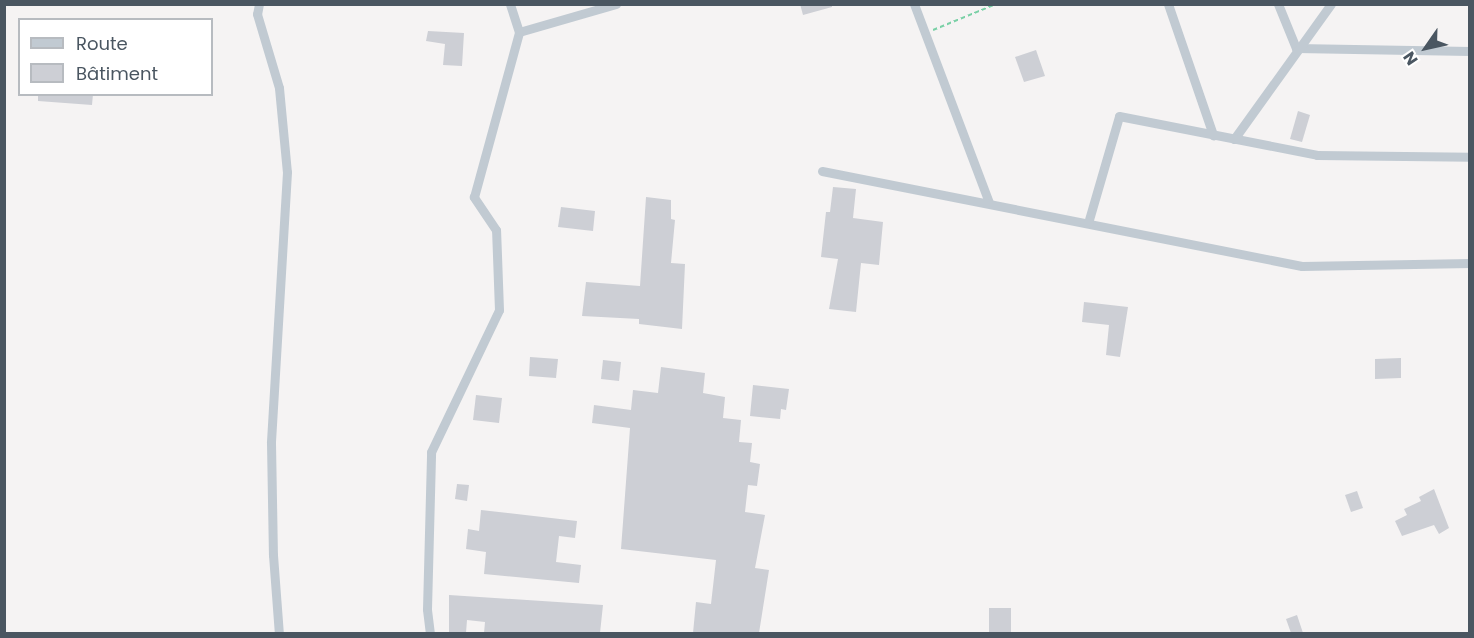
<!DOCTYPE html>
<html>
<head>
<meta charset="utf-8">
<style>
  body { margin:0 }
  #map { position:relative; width:1474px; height:638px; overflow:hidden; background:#f5f3f3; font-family:Poppins,sans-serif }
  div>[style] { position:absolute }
  .building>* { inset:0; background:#cdcfd5 }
  .path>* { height:2px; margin-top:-1px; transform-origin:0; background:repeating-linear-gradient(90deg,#7ad0a6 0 4.5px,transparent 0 7.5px) }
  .street>* { height:9px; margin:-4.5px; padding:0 4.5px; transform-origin:4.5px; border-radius:4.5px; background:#c1cad2 }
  span { translate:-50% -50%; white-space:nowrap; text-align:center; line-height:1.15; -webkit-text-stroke:4.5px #fff; paint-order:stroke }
  .frame { position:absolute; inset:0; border:6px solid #4a5661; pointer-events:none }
  .legend { position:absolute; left:18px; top:18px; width:195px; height:78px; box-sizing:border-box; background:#fff; border:2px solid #b7bbc0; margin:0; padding:8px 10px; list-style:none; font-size:18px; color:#4a5661 }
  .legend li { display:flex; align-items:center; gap:12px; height:30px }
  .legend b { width:30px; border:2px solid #b7bbc0 }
  .north { position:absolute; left:1396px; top:18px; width:60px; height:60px; -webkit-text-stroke:4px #fff; paint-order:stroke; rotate:236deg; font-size:16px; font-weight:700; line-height:24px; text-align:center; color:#4a5661 }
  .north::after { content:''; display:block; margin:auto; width:21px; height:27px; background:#4a5661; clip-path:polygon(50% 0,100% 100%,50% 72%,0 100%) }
</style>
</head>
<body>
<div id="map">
  <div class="building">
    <div style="clip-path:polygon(800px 4px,832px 4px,832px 7px,803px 15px)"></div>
    <div style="clip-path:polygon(428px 31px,464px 33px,462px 66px,443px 65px,445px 44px,426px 41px)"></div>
    <div style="clip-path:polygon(1036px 50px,1045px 76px,1024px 82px,1015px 57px)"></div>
    <div style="clip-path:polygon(38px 94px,93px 94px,92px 105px,38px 101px)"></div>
    <div style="clip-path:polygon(1298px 111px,1310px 115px,1302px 142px,1290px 139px)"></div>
    <div style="clip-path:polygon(833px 187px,856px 189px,853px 218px,883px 222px,879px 265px,861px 263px,856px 312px,829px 309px,838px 259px,821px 257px,826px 212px,830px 212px)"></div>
    <div style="clip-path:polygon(646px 197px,671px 200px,671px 219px,675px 220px,671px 263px,685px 264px,682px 329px,639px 324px,639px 319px,582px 316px,586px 282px,640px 286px)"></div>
    <div style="clip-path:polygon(561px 207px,595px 211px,593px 231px,558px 227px)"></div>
    <div style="clip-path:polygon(1084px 302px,1128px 307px,1120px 357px,1106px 355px,1109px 325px,1082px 322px)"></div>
    <div style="clip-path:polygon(530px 357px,558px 359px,556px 378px,529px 376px)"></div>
    <div style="clip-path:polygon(1401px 358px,1401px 378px,1375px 379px,1375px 359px)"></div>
    <div style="clip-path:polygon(603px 360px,621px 362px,619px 381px,601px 379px)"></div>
    <div style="clip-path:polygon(661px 367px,705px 373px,703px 393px,725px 397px,723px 418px,741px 420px,739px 442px,752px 443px,750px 462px,760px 464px,757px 486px,748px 485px,745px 512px,765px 515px,755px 568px,769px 570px,759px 633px,693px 633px,696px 602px,711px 604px,716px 560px,621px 549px,630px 428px,592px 423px,594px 405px,631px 410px,633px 390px,658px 393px)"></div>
    <div style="clip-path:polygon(753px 385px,789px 389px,786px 410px,781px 409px,780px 419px,750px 416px)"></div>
    <div style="clip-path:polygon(476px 395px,502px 398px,499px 423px,473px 420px)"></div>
    <div style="clip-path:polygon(457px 484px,469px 485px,467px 501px,455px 499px)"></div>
    <div style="clip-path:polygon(1434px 489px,1449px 528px,1439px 534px,1434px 525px,1402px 536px,1395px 521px,1407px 515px,1404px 509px,1421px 501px,1419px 497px)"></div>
    <div style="clip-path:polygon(1357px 491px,1363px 508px,1351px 512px,1345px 495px)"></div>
    <div style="clip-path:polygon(481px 510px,577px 521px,575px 538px,559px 536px,556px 562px,581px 565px,579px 583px,484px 574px,486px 552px,466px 549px,468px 529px,479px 531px)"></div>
    <div style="clip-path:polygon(449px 595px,603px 605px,600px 633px,484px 633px,485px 622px,467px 620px,466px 633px,449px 633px)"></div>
    <div style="clip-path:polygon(989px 608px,1011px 608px,1011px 633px,989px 633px)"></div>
    <div style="clip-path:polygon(1297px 615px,1303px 633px,1291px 633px,1286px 619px)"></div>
  </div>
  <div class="path">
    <div style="left:933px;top:30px;width:68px;rotate:-22.4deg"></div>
  </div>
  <div class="street">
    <div style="left:259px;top:4px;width:10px;rotate:101deg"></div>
    <div style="left:257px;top:14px;width:77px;rotate:73.4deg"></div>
    <div style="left:279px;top:88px;width:84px;rotate:84.6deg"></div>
    <div style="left:287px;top:172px;width:271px;rotate:93.4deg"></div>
    <div style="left:271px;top:443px;width:112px;rotate:89deg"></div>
    <div style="left:273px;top:555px;width:79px;rotate:85.7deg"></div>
    <div style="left:914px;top:4px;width:213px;rotate:69.3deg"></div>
    <div style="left:1168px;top:4px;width:139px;rotate:71deg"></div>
    <div style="left:1278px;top:4px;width:48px;rotate:67.8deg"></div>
    <div style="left:1296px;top:48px;width:174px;rotate:1deg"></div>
    <div style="left:519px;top:32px;width:101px;rotate:-16.1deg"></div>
    <div style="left:1234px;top:139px;width:166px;rotate:-54.3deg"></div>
    <div style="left:822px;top:171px;width:489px;rotate:11.2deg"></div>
    <div style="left:1302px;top:266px;width:168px;rotate:-1deg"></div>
    <div style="left:1088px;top:223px;width:111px;rotate:-73.8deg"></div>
    <div style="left:1119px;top:116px;width:202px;rotate:11.1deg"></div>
    <div style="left:1317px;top:155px;width:153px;rotate:0.7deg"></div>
    <div style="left:430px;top:634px;width:25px;rotate:-97deg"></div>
    <div style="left:427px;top:609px;width:157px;rotate:-88.5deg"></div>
    <div style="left:431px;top:452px;width:157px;rotate:-64.4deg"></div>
    <div style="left:499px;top:310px;width:80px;rotate:-92.1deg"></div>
    <div style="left:496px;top:230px;width:40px;rotate:-124deg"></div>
    <div style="left:474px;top:197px;width:171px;rotate:-74.7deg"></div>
    <div style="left:519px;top:32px;width:29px;rotate:-108deg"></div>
  </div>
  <div class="frame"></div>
  <ul class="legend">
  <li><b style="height:8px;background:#c1cad2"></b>Route</li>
  <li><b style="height:16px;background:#cdcfd5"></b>Bâtiment</li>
  </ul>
  <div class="north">N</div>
</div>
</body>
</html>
